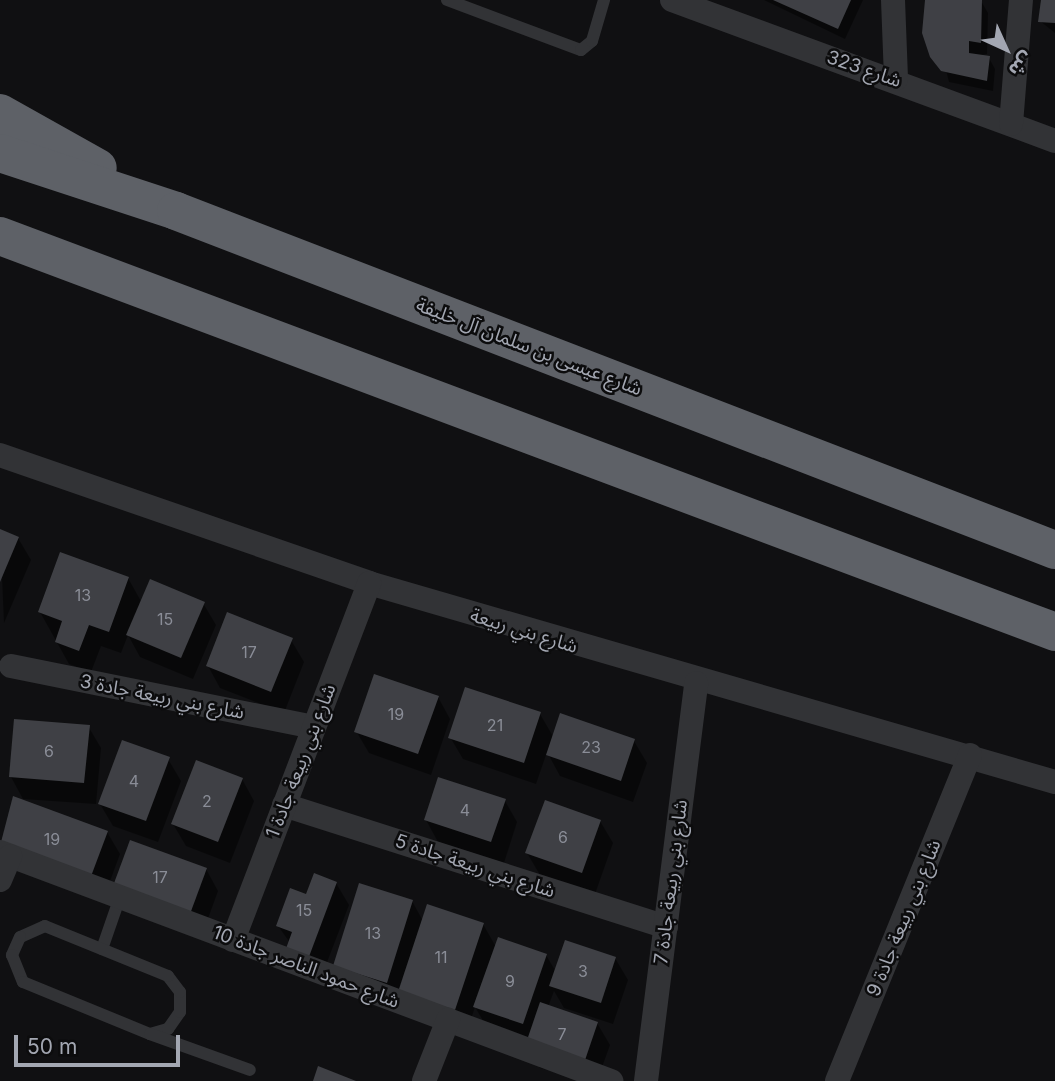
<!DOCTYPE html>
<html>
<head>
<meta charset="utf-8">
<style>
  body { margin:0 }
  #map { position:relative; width:1055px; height:1081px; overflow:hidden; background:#101012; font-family:Inter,"Noto Sans Arabic",sans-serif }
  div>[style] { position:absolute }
  .shadow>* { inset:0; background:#0007 }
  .building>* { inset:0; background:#3f4045 }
  .service>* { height:12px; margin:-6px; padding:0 6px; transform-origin:6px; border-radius:6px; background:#323336 }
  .minor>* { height:24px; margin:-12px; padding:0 12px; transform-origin:12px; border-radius:12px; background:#323336 }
  .motorway>* { height:38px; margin:-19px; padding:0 19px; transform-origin:19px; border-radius:19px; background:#5e6167 }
  span { translate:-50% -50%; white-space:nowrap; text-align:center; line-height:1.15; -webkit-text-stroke:5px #0c0c0d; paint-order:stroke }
  .number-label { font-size:16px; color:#8a8d97 }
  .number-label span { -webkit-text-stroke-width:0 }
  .street-label { font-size:19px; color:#a3a7b2 }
  .north { position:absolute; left:971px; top:14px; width:70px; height:70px; -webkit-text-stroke:5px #0c0c0d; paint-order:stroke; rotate:135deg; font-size:19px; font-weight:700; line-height:28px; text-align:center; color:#a3a7b2 }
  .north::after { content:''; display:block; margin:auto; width:24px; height:32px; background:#a3a7b2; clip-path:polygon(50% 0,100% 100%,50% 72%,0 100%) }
  .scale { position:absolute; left:14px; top:1035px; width:166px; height:32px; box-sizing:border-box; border:4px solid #a3a7b2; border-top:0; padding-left:9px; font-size:21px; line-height:24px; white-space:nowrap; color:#a3a7b2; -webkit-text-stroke:5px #0c0c0d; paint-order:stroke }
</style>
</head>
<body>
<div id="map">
  <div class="shadow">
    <div style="clip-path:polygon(764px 0,863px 0,845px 39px)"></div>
    <div style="clip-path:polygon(928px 0,981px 1px,988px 13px,987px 54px,975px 56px,989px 58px,995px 69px,993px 91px,949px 82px)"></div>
    <div style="clip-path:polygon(1042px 0,1055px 0,1055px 33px,1040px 21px)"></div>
    <div style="clip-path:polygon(0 531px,18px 538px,31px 560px,4px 623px)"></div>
    <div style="clip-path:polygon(128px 578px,142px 603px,203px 603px,216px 625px,193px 679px,140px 657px,128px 635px,121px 653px,101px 646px,91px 672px,69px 664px,40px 612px)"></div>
    <div style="clip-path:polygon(291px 640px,304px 662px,284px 713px,220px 688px,208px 666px)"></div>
    <div style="clip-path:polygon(438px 697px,450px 719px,431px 775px,369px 753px,356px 731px)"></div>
    <div style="clip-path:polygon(540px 714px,554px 738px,634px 741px,647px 763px,633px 802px,560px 776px,547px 752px,536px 784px,463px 759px,450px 737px)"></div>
    <div style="clip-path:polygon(88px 726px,101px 748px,96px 804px,23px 799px,11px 777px)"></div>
    <div style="clip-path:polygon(168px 759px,181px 781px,158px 842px,113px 826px,100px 804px)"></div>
    <div style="clip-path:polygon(242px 779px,254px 801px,230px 863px,186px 846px,173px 824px)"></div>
    <div style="clip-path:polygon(14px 798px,107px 832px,120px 854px,103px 900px,0 849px)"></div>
    <div style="clip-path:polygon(505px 801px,517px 822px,504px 863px,438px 842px,426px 820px)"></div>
    <div style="clip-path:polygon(600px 821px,613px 843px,595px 894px,540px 875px,527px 853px)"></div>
    <div style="clip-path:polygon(131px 842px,206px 869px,218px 891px,202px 935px)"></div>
    <div style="clip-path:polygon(336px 883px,349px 905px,319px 983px,278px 926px,307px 896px)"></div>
    <div style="clip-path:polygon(412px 901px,423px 921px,483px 924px,496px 947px,546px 955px,556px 972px,615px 958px,628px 980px,613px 1024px,564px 1008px,554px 991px,548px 1007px,597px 1023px,610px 1045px,597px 1081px,540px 1068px,527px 1046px,488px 1029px,475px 1007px,467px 1031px,348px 988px)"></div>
  </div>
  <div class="building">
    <div style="clip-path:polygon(773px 0,851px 0,838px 29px)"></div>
    <div style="clip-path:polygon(925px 0,982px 0,981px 43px,969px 41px,969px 53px,990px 56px,987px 81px,941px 71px,930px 57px,922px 33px)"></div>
    <div style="clip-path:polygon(1041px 0,1055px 0,1055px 23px,1038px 22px)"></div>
    <div style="clip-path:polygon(0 529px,19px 537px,0 582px)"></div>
    <div style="clip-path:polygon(60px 552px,129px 577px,109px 632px,89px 625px,79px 651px,55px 642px,62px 621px,38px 612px)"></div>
    <div style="clip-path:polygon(150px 579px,205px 602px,181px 658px,126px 635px)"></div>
    <div style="clip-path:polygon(227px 612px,293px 638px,271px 692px,206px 666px)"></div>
    <div style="clip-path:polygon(374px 674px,439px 696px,418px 754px,354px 732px)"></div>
    <div style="clip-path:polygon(465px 687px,541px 712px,524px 763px,448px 738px)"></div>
    <div style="clip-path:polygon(560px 713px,635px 739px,621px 781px,546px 755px)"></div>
    <div style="clip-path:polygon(14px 719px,90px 725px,84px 783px,9px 777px)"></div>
    <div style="clip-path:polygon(122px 740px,170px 757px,146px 821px,98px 804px)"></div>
    <div style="clip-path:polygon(196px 760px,243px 778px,218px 842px,171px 824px)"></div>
    <div style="clip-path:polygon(438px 777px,506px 799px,491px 842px,424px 820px)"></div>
    <div style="clip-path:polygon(13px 796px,108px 831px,90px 879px,0 846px)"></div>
    <div style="clip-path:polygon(545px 800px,601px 820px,582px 873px,525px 853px)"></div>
    <div style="clip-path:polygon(130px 840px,207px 868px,190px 914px,113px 886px)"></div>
    <div style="clip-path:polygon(314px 873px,337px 882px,307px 962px,284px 954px,292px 932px,276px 926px,290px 888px,306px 894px)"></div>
    <div style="clip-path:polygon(359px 883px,413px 900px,387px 983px,333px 966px)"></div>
    <div style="clip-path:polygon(427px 904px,484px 923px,455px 1010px,398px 992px)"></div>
    <div style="clip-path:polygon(498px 937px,547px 954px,523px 1024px,473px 1007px)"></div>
    <div style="clip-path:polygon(565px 940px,616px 957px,601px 1003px,549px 986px)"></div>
    <div style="clip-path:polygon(540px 1002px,598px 1022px,583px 1066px,525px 1046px)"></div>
    <div style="clip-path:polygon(318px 1066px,356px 1081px,313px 1081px)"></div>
  </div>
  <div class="service">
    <div style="left:447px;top:0;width:143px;rotate:20.5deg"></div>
    <div style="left:581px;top:50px;width:14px;rotate:-39deg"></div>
    <div style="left:592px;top:41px;width:43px;rotate:-73.7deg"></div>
    <div style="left:102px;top:949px;width:55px;rotate:-70.9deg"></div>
    <div style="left:150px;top:1034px;width:19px;rotate:-16deg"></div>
    <div style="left:168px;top:1029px;width:21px;rotate:-55deg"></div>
    <div style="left:180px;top:1012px;width:20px;rotate:-90deg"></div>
    <div style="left:180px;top:992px;width:20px;rotate:-127deg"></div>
    <div style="left:168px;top:976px;width:133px;rotate:-157.9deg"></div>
    <div style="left:45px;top:926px;width:27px;rotate:156deg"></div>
    <div style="left:20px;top:937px;width:20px;rotate:114deg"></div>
    <div style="left:12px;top:955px;width:29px;rotate:68deg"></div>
    <div style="left:23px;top:982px;width:137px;rotate:22.3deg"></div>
    <div style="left:150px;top:1034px;width:106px;rotate:19.8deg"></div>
  </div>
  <div class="minor">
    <div style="left:672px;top:0;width:408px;rotate:20.2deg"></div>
    <div style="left:893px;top:0;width:79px;rotate:87.8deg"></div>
    <div style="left:1011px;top:124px;width:124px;rotate:-85.4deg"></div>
    <div style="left:0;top:455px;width:391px;rotate:19.1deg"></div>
    <div style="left:369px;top:583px;width:714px;rotate:16.18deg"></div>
    <div style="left:11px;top:666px;width:309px;rotate:11.4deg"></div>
    <div style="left:284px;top:805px;width:401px;rotate:17.7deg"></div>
    <div style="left:0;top:852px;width:653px;rotate:20.55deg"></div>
    <div style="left:0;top:880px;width:26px;rotate:-67deg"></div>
    <div style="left:233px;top:940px;width:382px;rotate:-69.1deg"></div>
    <div style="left:424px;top:1081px;width:66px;rotate:-68.5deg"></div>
    <div style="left:646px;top:1081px;width:401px;rotate:-82.8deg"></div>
    <div style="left:837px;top:1081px;width:352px;rotate:-67.8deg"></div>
  </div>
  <div class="motorway">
    <div style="left:0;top:113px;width:112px;rotate:29.3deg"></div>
    <div style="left:0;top:153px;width:185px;rotate:18.2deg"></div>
    <div style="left:176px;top:211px;width:942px;rotate:21.09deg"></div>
    <div style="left:0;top:236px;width:1127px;rotate:20.57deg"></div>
  </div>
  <div class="number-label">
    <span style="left:83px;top:595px">13</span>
    <span style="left:165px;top:619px">15</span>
    <span style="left:249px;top:652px">17</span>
    <span style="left:396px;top:714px">19</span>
    <span style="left:495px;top:725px">21</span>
    <span style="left:591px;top:747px">23</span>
    <span style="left:49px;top:751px">6</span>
    <span style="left:134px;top:781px">4</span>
    <span style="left:207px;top:801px">2</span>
    <span style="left:465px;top:810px">4</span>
    <span style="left:563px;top:837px">6</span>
    <span style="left:52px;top:839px">19</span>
    <span style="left:160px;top:877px">17</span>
    <span style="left:304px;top:910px">15</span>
    <span style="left:373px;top:933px">13</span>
    <span style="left:441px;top:957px">11</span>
    <span style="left:583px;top:971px">3</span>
    <span style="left:510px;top:981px">9</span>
    <span style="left:562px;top:1034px">7</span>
  </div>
  <div class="street-label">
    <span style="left:864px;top:69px;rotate:19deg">شارع 323</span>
    <span style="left:529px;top:347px;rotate:21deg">شارع عيسى بن سلمان آل خليفة</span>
    <span style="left:524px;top:631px;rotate:17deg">شارع بني ربيعة</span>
    <span style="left:162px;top:697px;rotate:11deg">شارع بني ربيعة جادة 3</span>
    <span style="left:301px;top:761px;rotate:-69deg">شارع بني ربيعة جادة 1</span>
    <span style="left:475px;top:866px;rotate:18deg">شارع بني ربيعة جادة 5</span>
    <span style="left:671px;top:882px;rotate:-83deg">شارع بني ربيعة جادة 7</span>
    <span style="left:904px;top:918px;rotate:-68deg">شارع بني ربيعة جادة 9</span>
    <span style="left:306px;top:967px;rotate:21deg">شارع حمود الناصر جادة 10</span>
  </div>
  <div class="north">ش</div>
  <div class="scale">50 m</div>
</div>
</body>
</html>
